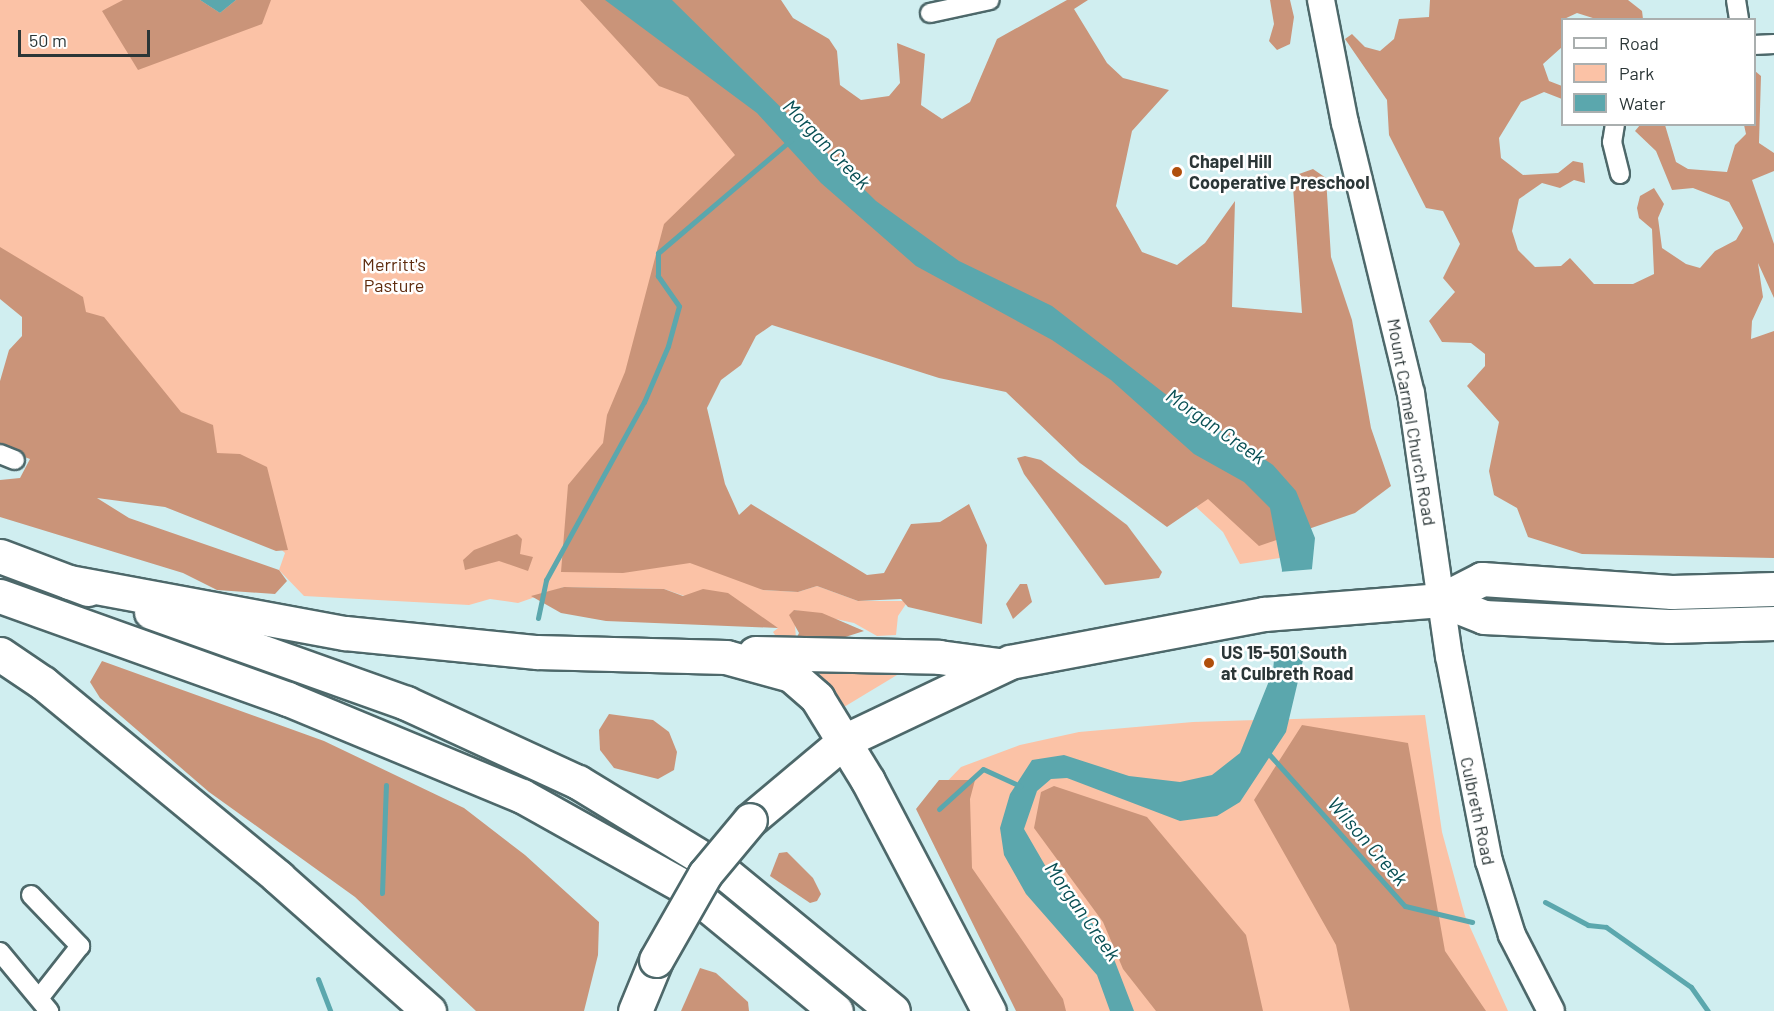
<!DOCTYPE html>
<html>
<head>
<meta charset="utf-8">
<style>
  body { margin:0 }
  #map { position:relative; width:1774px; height:1011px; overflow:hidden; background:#d0eef0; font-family:Barlow,sans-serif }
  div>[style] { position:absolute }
  .green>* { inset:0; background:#fbc2a6 }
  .forest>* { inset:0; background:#ca9479 }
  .water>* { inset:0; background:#5ba7ad }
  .pier>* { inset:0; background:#d0eef0 }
  .stream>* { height:5px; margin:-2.5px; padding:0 2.5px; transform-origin:2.5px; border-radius:2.5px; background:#5ba7ad }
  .roads { filter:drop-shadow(2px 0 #4d686a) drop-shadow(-2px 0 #4d686a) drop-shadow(0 2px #4d686a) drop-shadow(0 -2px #4d686a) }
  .street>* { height:18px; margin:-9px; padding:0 9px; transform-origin:9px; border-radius:9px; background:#fff }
  .secondary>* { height:26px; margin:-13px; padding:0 13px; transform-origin:13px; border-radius:13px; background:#fff }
  .highway>* { height:33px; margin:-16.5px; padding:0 16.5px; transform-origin:16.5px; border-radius:16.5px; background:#fff }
  .bridges { filter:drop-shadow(2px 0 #4d686a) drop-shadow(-2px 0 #4d686a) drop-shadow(0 2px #4d686a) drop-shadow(0 -2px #4d686a) }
  .highway-bridge>* { height:33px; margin:-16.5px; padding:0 16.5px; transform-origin:16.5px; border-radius:16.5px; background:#fff }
  .dots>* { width:16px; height:16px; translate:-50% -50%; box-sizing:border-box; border:3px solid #fff; border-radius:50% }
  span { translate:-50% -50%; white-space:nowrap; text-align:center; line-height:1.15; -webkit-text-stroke:5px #fff; paint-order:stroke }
  .poi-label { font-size:18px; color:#2b3637; font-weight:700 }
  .left { translate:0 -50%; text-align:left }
  .park-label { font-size:18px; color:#5f2c0e }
  .street-label { font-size:18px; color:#2b3637 }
  .water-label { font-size:20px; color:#084f54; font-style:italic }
  .legend { position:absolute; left:1561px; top:18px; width:195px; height:108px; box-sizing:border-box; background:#fff; border:2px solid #aaafaf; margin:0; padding:8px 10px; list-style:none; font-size:18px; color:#2b3637 }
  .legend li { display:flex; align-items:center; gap:12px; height:30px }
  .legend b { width:30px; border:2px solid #aaafaf }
  .scale { position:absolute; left:18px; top:30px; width:132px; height:27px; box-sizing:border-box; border:3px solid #2b3637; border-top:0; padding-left:8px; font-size:18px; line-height:21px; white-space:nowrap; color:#2b3637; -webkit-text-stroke:4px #fff; paint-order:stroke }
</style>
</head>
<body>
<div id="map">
  <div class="green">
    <div style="clip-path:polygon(0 0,669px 0,1313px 553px,1240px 564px,1223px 532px,1083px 402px,810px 227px,593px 480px,763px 590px,798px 592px,817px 586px,858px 601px,908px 601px,898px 616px,896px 635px,877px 636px,854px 623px,794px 610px,796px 639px,777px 638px,773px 632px,778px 628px,664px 589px,564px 587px,518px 603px,490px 599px,469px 605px,304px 596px,279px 570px,285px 553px,0 281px)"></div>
    <div style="clip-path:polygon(817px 669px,902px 672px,839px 710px)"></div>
    <div style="clip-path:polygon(1425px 715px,1442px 832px,1465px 916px,1508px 1011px,1031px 1011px,937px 792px,961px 767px,1020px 745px,1079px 732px,1193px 722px)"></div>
  </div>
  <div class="forest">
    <div style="clip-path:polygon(123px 0,200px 0,220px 13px,236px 0,271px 0,262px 24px,138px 70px,102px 11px)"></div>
    <div style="clip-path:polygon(580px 0,781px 0,793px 18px,829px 39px,837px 51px,840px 85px,861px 100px,889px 96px,900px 83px,897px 43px,925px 54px,921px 105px,942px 119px,970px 102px,997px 39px,1067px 0,1088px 0,1074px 9px,1107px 63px,1123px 78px,1169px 90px,1132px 131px,1116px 206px,1142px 252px,1177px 265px,1205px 243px,1235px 201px,1232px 307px,1302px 313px,1293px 187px,1299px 174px,1313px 169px,1326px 178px,1331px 257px,1352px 320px,1371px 428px,1391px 486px,1355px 513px,1259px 546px,1208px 499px,1167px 527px,1080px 463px,1006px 392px,939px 378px,772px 325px,756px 336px,741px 365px,721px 380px,707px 408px,725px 484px,739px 515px,751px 504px,867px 575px,884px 573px,911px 524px,940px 522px,969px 504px,987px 545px,982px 624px,908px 607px,901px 599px,858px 601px,817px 586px,798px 592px,763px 590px,690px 563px,623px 573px,561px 572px,568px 485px,603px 443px,607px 415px,625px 372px,664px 224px,735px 155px,688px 97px,659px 86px)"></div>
    <div style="clip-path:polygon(1270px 0,1290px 0,1294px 17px,1290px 44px,1277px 50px,1269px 41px,1274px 24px)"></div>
    <div style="clip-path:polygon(1430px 0,1628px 0,1642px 11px,1643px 19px,1596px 19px,1577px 13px,1562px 20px,1562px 47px,1543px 64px,1549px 81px,1562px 86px,1562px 99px,1544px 92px,1521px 102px,1499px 138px,1501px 158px,1523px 175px,1558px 173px,1573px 161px,1583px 163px,1585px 183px,1574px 180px,1560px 188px,1542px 183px,1519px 199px,1512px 231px,1518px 250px,1535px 267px,1561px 266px,1570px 258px,1594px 284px,1633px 284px,1654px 274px,1652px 229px,1639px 218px,1637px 208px,1640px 196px,1654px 188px,1664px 204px,1658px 218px,1662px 248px,1686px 264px,1700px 268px,1715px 251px,1736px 240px,1743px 228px,1729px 202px,1693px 188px,1672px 190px,1656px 151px,1635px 131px,1640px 125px,1665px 125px,1676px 162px,1688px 169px,1727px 172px,1735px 145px,1746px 134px,1744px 125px,1754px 124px,1755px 71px,1761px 76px,1759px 143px,1774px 153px,1774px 171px,1752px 180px,1774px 244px,1774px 298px,1758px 263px,1763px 297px,1752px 321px,1751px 339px,1774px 331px,1774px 558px,1582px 554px,1528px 537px,1517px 508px,1494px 495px,1489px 471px,1499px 422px,1467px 386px,1485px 366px,1485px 354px,1471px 343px,1442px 342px,1429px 321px,1455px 292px,1443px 278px,1460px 244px,1443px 211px,1426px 208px,1389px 135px,1387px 100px,1345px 39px,1352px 34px,1365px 47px,1380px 51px,1394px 39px,1399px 19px,1429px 17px)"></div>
    <div style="clip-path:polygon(0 247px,83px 297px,86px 312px,104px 317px,181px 412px,213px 425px,217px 453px,240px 454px,267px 467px,288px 550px,276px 551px,165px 507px,97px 498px,129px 518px,279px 570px,287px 581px,275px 594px,217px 590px,183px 573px,0 517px,0 480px,20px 478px,30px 459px,0 448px,0 381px,9px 350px,22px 336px,22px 317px,0 299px)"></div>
    <div style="clip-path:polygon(1025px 456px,1041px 460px,1127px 525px,1162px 572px,1159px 578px,1105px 585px,1024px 474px,1017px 458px)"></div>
    <div style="clip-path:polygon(517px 534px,522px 539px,520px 554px,533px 557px,528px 571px,499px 561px,465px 570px,463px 560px,474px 550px)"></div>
    <div style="clip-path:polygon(1020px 584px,1027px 584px,1032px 602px,1013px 619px,1006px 604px)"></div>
    <div style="clip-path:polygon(564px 587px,664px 589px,683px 596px,703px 589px,728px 593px,778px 628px,606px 621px,561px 613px,531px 596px)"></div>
    <div style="clip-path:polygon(794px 610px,822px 613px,864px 631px,839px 639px,796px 639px,799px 633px,789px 615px)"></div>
    <div style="clip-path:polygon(102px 661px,324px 741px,464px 808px,525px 855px,599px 922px,598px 955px,584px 1011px,476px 1011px,355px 897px,209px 792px,100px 698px,90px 682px)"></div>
    <div style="clip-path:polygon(609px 714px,653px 720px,669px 732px,677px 752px,674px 770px,658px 779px,614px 768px,600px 750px,599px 730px)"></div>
    <div style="clip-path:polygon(1302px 725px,1408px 743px,1445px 951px,1486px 1011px,1350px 1011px,1336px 945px,1254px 800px)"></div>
    <div style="clip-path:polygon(939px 780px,975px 780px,970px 799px,972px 868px,1063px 999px,1066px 1011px,1016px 1011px,916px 809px)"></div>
    <div style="clip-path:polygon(1054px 786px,1147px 817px,1246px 935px,1263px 1011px,1156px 1011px,1123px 969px,1103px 922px,1034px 828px,1041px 792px)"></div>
    <div style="clip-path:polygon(787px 852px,813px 878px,821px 894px,817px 901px,810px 903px,770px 876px,779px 853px)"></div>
    <div style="clip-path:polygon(700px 968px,716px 973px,748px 1002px,749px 1011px,681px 1011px)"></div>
  </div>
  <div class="water">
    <div style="clip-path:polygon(200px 0,236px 0,220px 13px)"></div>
    <div style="clip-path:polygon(605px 0,672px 0,876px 201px,959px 261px,1052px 306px,1164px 393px,1273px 465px,1296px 491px,1315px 538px,1303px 660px,1286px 732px,1240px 802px,1217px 816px,1180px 821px,1067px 778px,1051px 779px,1037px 791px,1024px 829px,1046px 867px,1107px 941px,1134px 1011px,1110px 1011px,1097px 975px,1026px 894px,1004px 855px,1000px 828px,1010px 794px,1032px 760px,1064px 755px,1129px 776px,1180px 782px,1212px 775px,1240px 753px,1273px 671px,1282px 570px,1270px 508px,1244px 482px,1194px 454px,1111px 380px,1052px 340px,916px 266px,821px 183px,757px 113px)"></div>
  </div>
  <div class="pier">
    <div style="clip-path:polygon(1315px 569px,1308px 649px,1272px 653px,1279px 572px)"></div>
  </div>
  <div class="stream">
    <div style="left:538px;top:618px;width:39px;rotate:-78deg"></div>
    <div style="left:546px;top:580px;width:203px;rotate:-61.2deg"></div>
    <div style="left:644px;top:402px;width:61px;rotate:-66.8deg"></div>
    <div style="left:668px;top:346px;width:41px;rotate:-74.6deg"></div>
    <div style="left:679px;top:306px;width:37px;rotate:-125deg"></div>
    <div style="left:658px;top:276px;width:23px;rotate:-90deg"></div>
    <div style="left:658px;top:253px;width:175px;rotate:-40.4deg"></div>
    <div style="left:1268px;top:753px;width:205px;rotate:48.2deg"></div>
    <div style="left:1405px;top:906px;width:69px;rotate:13.4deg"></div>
    <div style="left:939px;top:809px;width:59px;rotate:-42.3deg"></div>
    <div style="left:983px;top:769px;width:41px;rotate:24.7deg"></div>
    <div style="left:382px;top:893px;width:108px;rotate:-87.9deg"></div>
    <div style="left:1545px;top:902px;width:49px;rotate:28.1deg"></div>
    <div style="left:1588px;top:925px;width:18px;rotate:6deg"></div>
    <div style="left:1606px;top:927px;width:104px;rotate:35.2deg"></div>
    <div style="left:1691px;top:987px;width:29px;rotate:55deg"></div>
    <div style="left:318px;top:979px;width:34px;rotate:69deg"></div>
  </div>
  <div class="roads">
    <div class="street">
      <div style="left:1736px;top:0;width:20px;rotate:81deg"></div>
      <div style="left:930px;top:13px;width:61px;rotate:-12.2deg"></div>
      <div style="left:1754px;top:45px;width:20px;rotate:-3deg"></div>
      <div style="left:1615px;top:124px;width:18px;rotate:99deg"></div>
      <div style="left:1612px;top:142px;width:33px;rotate:76deg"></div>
      <div style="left:0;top:454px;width:16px;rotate:22deg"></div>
      <div style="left:31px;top:895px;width:71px;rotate:46.1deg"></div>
      <div style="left:80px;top:946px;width:65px;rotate:128.1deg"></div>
      <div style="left:0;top:952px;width:77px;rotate:50.3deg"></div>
    </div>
    <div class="secondary">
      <div style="left:1321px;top:0;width:125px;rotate:79deg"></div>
      <div style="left:1345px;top:123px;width:278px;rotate:76.3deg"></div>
      <div style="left:1411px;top:393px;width:266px;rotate:81.8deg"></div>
      <div style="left:1449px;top:656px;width:209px;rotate:79deg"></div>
      <div style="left:1489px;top:861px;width:77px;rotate:72.7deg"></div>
      <div style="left:1512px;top:935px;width:85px;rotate:62.8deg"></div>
    </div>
    <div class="highway">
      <div style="left:0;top:556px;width:94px;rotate:20.6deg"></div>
      <div style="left:69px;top:582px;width:281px;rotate:10.5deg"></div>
      <div style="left:345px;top:633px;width:193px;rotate:5.7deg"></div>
      <div style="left:537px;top:652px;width:189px;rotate:1.5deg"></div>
      <div style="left:726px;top:657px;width:67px;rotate:15.5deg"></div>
      <div style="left:791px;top:675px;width:35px;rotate:41deg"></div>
      <div style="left:817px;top:698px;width:97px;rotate:58.4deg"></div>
      <div style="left:868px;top:781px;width:260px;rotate:62.3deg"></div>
      <div style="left:0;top:596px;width:306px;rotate:19.7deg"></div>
      <div style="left:288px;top:699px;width:253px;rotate:22.5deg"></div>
      <div style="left:522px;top:796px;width:187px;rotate:29.2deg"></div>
      <div style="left:685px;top:887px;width:195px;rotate:39.4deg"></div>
      <div style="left:1441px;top:600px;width:46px;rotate:21.6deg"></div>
      <div style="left:1484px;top:617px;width:185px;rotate:2.8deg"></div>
      <div style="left:1669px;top:626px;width:105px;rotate:-1.6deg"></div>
      <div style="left:151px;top:612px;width:271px;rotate:19.6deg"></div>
      <div style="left:406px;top:703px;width:189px;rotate:24.7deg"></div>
      <div style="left:578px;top:782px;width:165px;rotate:31.4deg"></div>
      <div style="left:719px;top:868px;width:225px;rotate:39.4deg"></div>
      <div style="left:755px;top:653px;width:184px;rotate:1.2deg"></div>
      <div style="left:939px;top:657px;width:60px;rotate:7.7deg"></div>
      <div style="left:0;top:654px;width:52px;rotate:34deg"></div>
      <div style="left:43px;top:683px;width:305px;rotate:39.5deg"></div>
      <div style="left:278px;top:877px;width:202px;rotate:41.6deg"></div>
      <div style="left:750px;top:820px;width:123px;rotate:-40deg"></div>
      <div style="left:844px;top:741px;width:184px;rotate:-25.4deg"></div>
      <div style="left:1010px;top:662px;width:258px;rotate:-10.7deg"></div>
      <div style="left:1264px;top:614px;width:178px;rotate:-4.5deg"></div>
      <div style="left:1441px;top:600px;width:46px;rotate:-27.1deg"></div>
      <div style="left:1482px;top:579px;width:190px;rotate:3.9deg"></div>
      <div style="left:1672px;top:592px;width:102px;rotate:-1.7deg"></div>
      <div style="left:635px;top:1011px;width:55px;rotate:-67.6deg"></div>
    </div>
  </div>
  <div class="bridges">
    <div class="highway-bridge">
      <div style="left:656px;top:960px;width:99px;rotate:-60.3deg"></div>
      <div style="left:705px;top:874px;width:70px;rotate:-50.2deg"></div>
    </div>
  </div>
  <div class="dots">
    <div style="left:1177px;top:172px;background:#b04f0c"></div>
    <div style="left:1209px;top:663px;background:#b04f0c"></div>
  </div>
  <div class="poi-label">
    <span class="left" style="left:1189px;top:172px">Chapel Hill<br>Cooperative Preschool</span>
    <span class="left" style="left:1221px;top:663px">US 15-501 South<br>at Culbreth Road</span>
  </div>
  <div class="park-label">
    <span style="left:394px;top:275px">Merritt's<br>Pasture</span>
  </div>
  <div class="street-label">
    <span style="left:1412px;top:422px;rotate:80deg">Mount Carmel Church Road</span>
    <span style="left:1478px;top:811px;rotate:78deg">Culbreth Road</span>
  </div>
  <div class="water-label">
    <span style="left:827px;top:144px;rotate:46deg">Morgan Creek</span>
    <span style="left:1216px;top:426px;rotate:35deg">Morgan Creek</span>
    <span style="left:1368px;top:841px;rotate:49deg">Wilson Creek</span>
    <span style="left:1083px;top:911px;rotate:55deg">Morgan Creek</span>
  </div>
  <ul class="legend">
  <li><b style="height:8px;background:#fff"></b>Road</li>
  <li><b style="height:16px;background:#fbc2a6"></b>Park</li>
  <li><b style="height:16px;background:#5ba7ad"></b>Water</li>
  </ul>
  <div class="scale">50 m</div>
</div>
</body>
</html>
